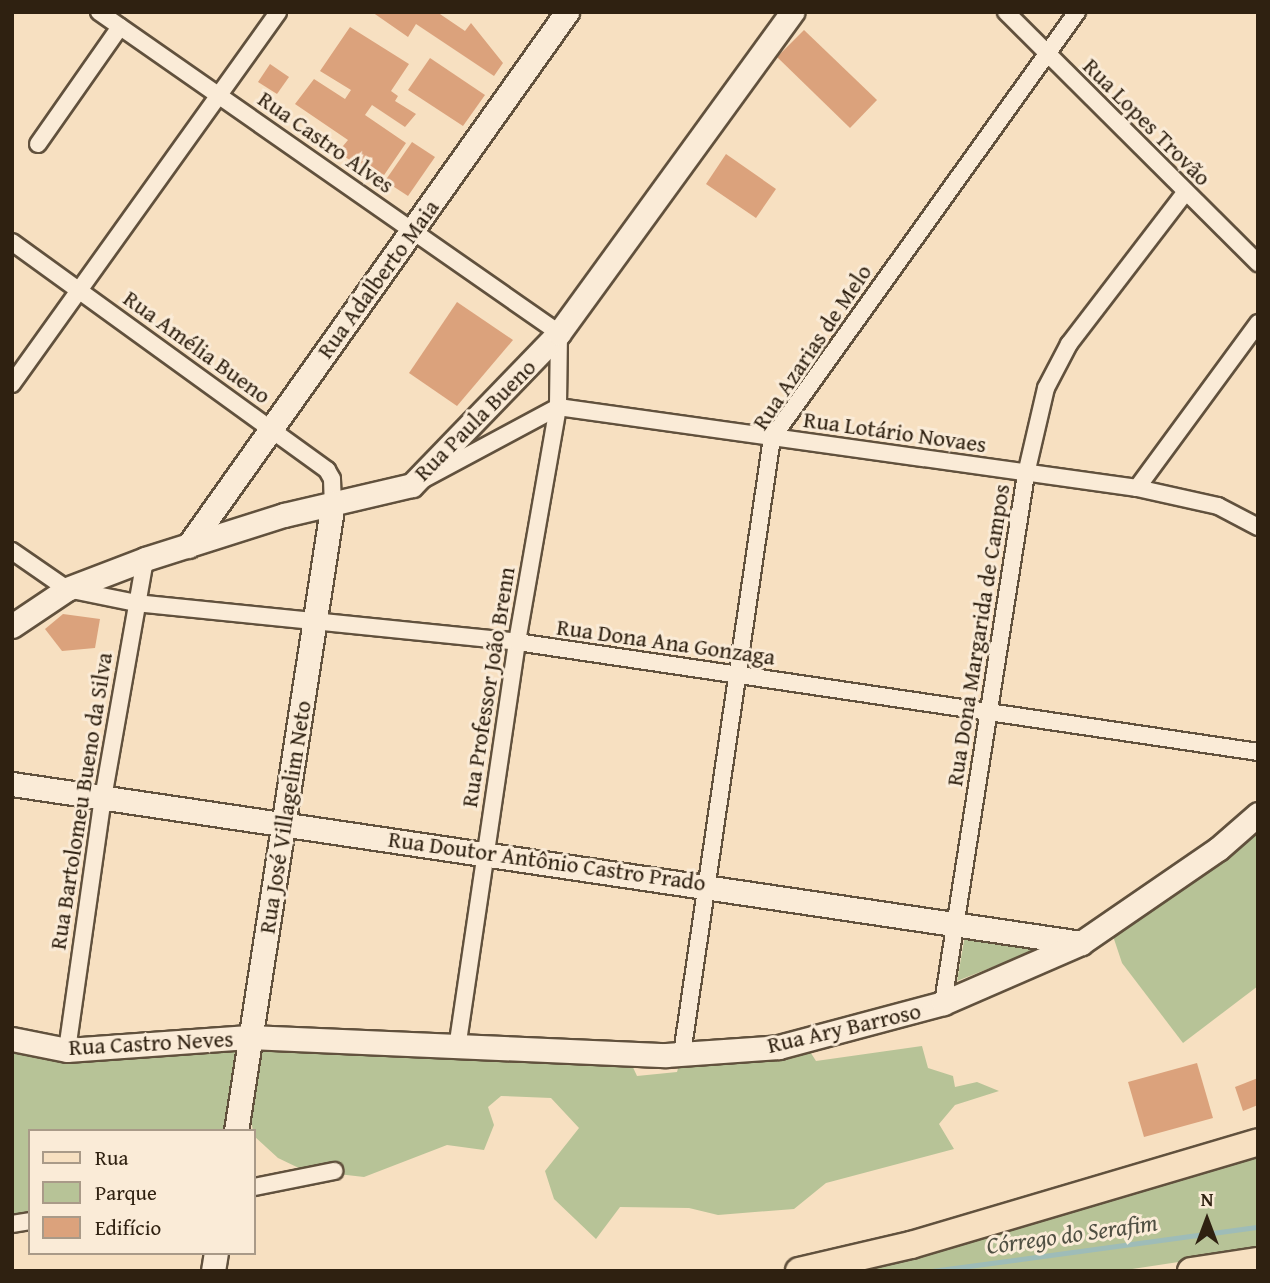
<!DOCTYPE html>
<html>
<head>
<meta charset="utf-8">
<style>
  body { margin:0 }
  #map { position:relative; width:1270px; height:1283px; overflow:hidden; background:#f7e0c1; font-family:"Gentium Book Plus",serif }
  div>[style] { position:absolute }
  .green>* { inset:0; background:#b7c397 }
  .stream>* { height:4.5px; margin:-2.25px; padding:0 2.25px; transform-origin:2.25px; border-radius:2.25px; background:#9ebcb8 }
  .building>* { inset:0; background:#dba27c }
  .roads { filter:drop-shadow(2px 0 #61513d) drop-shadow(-2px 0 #61513d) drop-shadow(0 2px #61513d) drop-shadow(0 -2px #61513d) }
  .minor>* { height:16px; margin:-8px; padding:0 8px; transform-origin:8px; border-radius:8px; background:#faebd7 }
  .secondary>* { height:23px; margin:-11.5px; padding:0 11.5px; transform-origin:11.5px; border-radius:11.5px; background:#faebd7 }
  .primary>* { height:26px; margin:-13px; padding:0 13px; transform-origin:13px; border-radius:13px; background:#f7e0c1 }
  span { translate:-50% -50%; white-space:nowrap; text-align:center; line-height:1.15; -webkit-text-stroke:6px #faebd7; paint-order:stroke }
  .street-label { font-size:23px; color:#2f2111 }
  .water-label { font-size:24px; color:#505043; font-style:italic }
  .frame { position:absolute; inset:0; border:14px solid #2f2111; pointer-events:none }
  .legend { position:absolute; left:28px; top:1129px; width:228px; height:126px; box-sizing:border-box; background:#faebd7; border:2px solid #a99a88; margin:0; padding:9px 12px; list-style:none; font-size:21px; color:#2f2111 }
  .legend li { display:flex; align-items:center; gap:14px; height:35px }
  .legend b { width:35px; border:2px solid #a99a88 }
  .north { position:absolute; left:1172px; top:1185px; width:70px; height:70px; -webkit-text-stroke:5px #faebd7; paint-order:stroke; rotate:0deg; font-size:19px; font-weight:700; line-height:28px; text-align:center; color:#2f2111 }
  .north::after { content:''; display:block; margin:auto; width:24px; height:32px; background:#2f2111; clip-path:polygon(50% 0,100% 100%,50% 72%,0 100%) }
</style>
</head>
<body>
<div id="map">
  <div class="green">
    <div style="clip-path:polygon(1258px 829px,1258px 986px,1183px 1043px,1122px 963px,1113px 936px)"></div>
    <div style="clip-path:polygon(965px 935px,1041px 948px,957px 981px)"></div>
    <div style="clip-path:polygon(246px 1034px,232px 1131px,30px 1131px,30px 1216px,12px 1220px,12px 1045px)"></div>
    <div style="clip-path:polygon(257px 1042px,630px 1061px,637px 1076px,677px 1072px,682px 1054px,809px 1050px,816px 1061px,922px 1046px,928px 1068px,953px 1076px,955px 1087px,977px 1082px,999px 1091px,955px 1105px,939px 1124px,954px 1149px,826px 1183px,794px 1209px,718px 1215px,689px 1208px,620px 1207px,596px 1239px,554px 1199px,545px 1171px,579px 1128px,551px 1098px,501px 1096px,488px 1107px,494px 1125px,484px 1150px,447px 1145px,364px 1177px,303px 1170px,278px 1158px,254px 1136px,249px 1110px)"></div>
    <div style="clip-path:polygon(1258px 1150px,1258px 1250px,1119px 1271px,846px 1271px)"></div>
  </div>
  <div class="stream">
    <div style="left:932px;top:1271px;width:329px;rotate:-7.7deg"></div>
  </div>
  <div class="building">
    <div style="clip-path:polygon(372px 12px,437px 12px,465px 31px,471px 23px,503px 63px,494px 76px,416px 24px,408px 37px)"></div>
    <div style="clip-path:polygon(350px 27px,409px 64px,391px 91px,398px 96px,395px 101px,416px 114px,405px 127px,372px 105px,365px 115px,406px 143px,380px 181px,338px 152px,348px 140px,295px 104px,314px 79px,345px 99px,351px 90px,320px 71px)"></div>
    <div style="clip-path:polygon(804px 30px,877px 100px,850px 128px,777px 57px)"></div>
    <div style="clip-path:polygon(430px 58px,485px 95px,463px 126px,408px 90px)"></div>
    <div style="clip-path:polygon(270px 64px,289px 77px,277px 94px,258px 82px)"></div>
    <div style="clip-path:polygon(412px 142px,435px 157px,408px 196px,385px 181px)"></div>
    <div style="clip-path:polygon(726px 154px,776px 189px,756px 218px,706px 184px)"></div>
    <div style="clip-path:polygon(457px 302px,513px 340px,457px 406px,409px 373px)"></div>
    <div style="clip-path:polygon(63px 614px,100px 619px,95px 648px,62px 651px,45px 629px)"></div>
    <div style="clip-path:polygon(1197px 1063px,1213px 1118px,1144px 1137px,1128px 1082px)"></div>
    <div style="clip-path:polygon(1258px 1078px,1258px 1105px,1243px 1111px,1235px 1087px)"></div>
  </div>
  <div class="roads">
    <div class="minor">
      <div style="left:99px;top:12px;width:561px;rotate:34.91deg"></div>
      <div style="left:559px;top:333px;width:74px;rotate:90.8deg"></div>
      <div style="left:558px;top:407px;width:239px;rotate:99.9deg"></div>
      <div style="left:517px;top:642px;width:410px;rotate:98.4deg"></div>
      <div style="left:1006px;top:12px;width:356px;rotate:44.9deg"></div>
      <div style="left:38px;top:144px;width:143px;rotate:-55deg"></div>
      <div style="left:12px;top:242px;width:389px;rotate:35.9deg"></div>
      <div style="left:327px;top:470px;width:10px;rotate:61deg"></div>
      <div style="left:332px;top:479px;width:23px;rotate:88deg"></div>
      <div style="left:12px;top:384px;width:457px;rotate:-54.4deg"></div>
      <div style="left:424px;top:479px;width:152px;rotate:-28.2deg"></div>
      <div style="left:558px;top:407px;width:585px;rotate:7.96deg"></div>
      <div style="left:1137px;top:488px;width:83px;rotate:12.5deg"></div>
      <div style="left:1218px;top:506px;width:45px;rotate:27.7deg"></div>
      <div style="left:1137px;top:488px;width:205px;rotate:-53.7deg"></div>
      <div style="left:12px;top:551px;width:67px;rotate:34.6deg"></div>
      <div style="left:67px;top:589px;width:70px;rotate:11.5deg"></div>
      <div style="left:136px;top:603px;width:383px;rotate:5.8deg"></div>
      <div style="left:517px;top:642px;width:749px;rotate:8.44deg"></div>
      <div style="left:943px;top:1003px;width:535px;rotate:-81.08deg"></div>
      <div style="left:1026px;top:474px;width:88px;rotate:-76.9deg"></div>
      <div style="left:1046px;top:388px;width:50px;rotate:-62.4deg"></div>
      <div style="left:1069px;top:344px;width:190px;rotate:-52.5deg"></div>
      <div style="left:67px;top:1050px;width:255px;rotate:-81.9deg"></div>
      <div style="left:103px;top:798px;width:243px;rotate:-80deg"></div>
      <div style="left:682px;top:1054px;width:623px;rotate:-81.69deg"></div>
      <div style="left:772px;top:438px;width:524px;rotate:-54.4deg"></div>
      <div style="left:254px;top:1187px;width:82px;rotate:-11.3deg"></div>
      <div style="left:12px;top:1224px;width:18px;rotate:-9deg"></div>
    </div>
    <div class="secondary">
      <div style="left:188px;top:546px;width:655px;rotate:-54.64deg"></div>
      <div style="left:12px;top:626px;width:66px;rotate:-33.9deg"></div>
      <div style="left:67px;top:589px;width:84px;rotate:-21deg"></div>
      <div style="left:145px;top:559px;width:146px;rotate:-17.6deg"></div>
      <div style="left:284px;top:515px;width:131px;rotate:-13.2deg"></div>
      <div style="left:412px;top:485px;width:211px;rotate:-46deg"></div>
      <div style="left:559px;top:333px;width:397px;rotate:-54deg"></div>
      <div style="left:12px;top:784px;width:1081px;rotate:8.46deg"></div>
      <div style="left:12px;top:1039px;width:56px;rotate:11.3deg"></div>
      <div style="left:67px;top:1050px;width:182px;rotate:-4.1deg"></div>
      <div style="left:249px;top:1037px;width:417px;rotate:2.5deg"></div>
      <div style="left:666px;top:1055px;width:113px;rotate:-4deg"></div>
      <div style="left:779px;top:1047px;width:170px;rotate:-15deg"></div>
      <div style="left:943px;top:1003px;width:150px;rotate:-23.5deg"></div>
      <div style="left:1081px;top:943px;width:166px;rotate:-34.5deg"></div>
      <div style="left:1218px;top:849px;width:53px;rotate:-41.2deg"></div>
      <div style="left:236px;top:1131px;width:636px;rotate:-81.23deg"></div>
      <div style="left:213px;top:1271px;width:18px;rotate:-81deg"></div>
    </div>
    <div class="primary">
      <div style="left:799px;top:1271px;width:115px;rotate:-13.1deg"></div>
      <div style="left:911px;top:1245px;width:362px;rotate:-16.5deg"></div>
      <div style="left:1191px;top:1271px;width:68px;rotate:-8.5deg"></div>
    </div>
  </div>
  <div class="street-label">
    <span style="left:1147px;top:122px;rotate:45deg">Rua Lopes Trovão</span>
    <span style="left:326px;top:142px;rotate:35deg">Rua Castro Alves</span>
    <span style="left:378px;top:279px;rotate:-54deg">Rua Adalberto Maia</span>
    <span style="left:197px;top:347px;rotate:36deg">Rua Amélia Bueno</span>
    <span style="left:812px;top:347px;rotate:-56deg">Rua Azarias de Melo</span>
    <span style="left:475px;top:420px;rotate:-45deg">Rua Paula Bueno</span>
    <span style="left:895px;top:432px;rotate:8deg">Rua Lotário Novaes</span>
    <span style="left:978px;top:635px;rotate:-81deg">Rua Dona Margarida de Campos</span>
    <span style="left:666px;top:642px;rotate:8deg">Rua Dona Ana Gonzaga</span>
    <span style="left:488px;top:687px;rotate:-81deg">Rua Professor João Brenn</span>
    <span style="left:81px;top:801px;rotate:-81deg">Rua Bartolomeu Bueno da Silva</span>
    <span style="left:285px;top:817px;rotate:-81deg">Rua José Villagelim Neto</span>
    <span style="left:547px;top:861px;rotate:8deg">Rua Doutor Antônio Castro Prado</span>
    <span style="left:844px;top:1028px;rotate:-13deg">Rua Ary Barroso</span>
    <span style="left:151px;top:1043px;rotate:-3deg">Rua Castro Neves</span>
  </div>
  <div class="water-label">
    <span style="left:1072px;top:1234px;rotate:-8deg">Córrego do Serafim</span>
  </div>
  <div class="frame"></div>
  <ul class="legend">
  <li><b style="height:9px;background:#f7e0c1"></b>Rua</li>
  <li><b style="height:19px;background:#b7c397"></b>Parque</li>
  <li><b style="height:19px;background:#dba27c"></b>Edifício</li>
  </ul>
  <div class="north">N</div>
</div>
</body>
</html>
